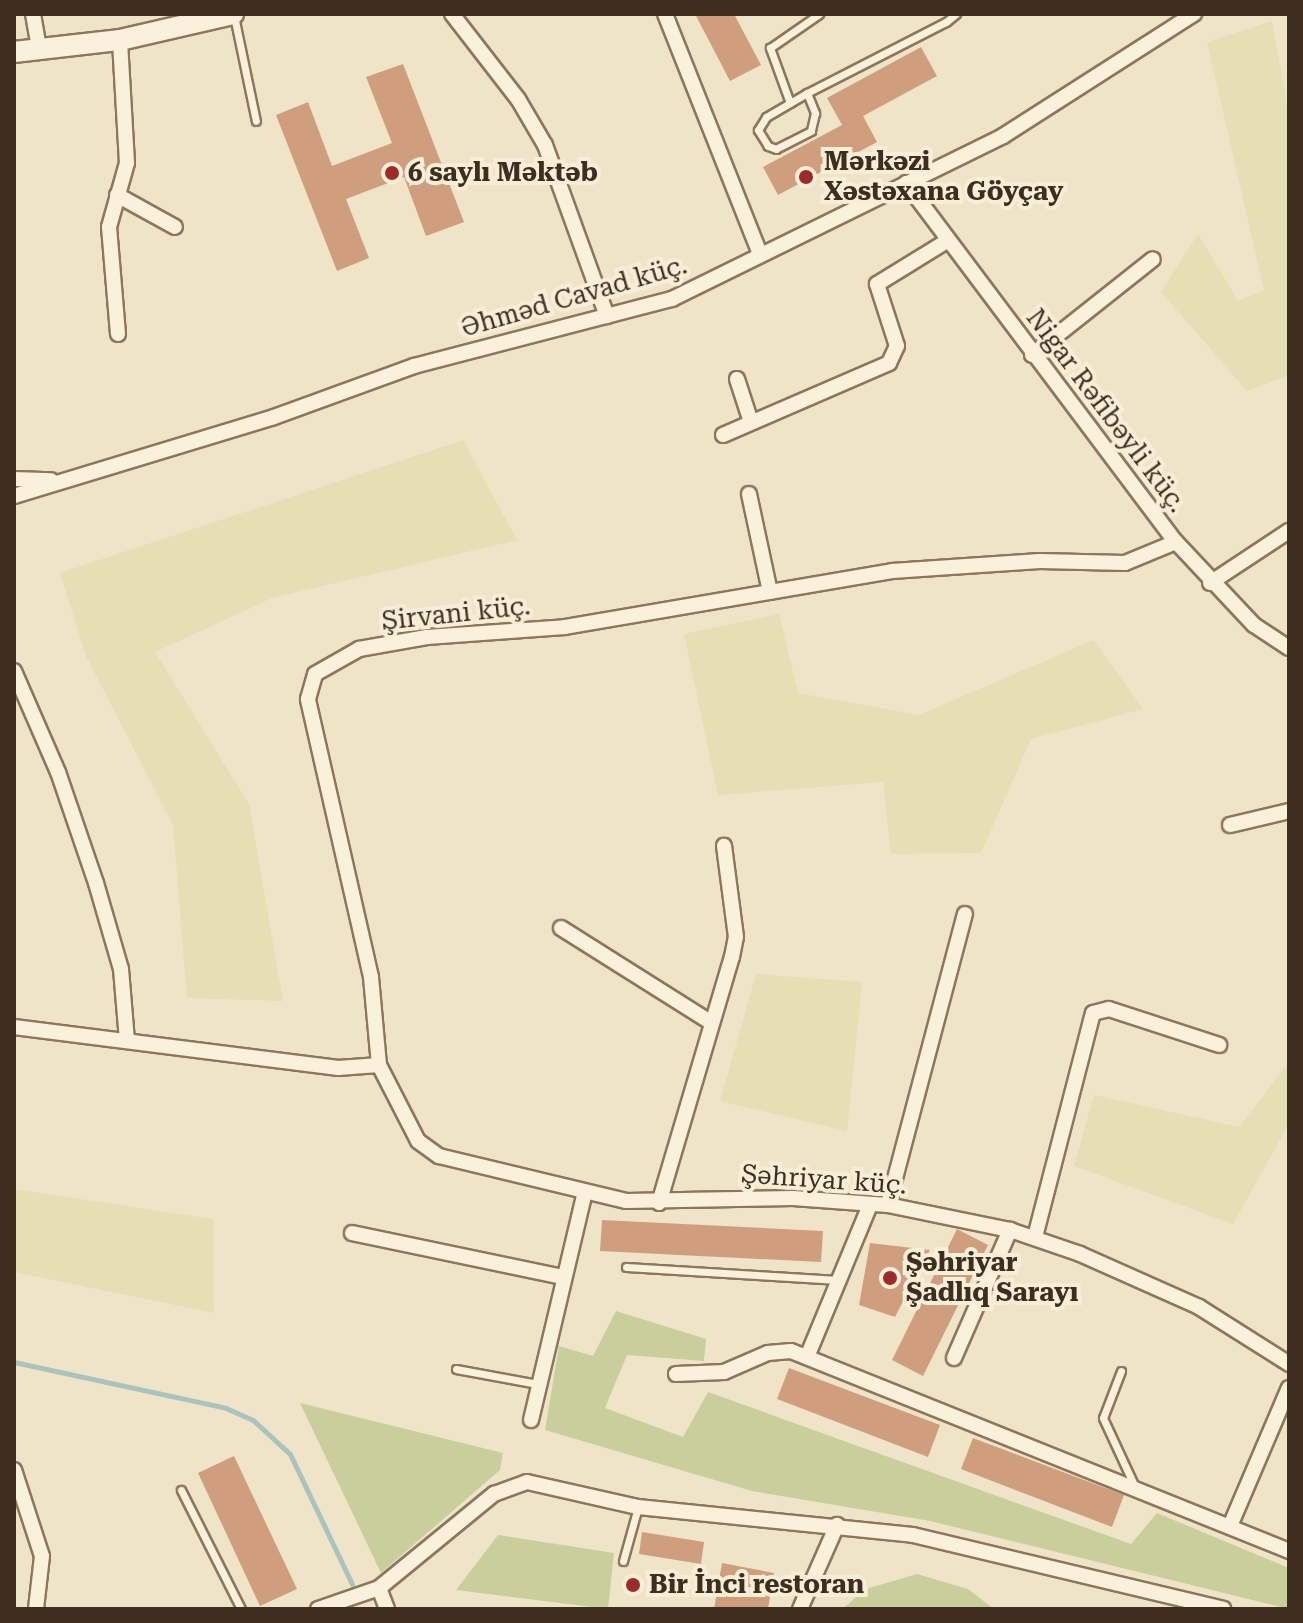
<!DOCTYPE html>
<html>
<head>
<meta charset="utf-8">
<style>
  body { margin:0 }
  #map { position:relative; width:1303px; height:1623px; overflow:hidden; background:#f0e4c8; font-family:"Roboto Serif",serif }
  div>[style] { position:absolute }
  .farmland>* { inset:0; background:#e6deb5 }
  .green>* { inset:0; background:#c9cf9b }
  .stream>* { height:5px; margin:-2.5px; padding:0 2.5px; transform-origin:2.5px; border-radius:2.5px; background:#a9c4bc }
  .building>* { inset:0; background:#cf9f7d }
  .roads { filter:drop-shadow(2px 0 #8d765c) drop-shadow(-2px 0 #8d765c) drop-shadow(0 2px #8d765c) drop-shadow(0 -2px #8d765c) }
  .lane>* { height:7px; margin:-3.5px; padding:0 3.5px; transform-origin:3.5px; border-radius:3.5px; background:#faf1dc }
  .street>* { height:14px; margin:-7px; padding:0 7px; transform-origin:7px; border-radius:7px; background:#faf1dc }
  .secondary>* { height:20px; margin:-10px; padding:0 10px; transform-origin:10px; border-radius:10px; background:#faf1dc }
  .dots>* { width:22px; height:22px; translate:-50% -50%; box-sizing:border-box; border:4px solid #f7eed8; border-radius:50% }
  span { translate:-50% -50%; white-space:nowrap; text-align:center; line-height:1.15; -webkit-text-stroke:8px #f7eed8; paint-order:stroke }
  .poi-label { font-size:26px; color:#3d2e20; font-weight:700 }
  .left { translate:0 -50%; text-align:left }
  .street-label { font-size:26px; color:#3d2e20 }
  .frame { position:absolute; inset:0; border:16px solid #3d2e20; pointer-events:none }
</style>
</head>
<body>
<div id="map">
  <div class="farmland">
    <div style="clip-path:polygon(1272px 21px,1289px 115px,1289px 375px,1247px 391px,1161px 292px,1198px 234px,1238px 301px,1264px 290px,1207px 42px)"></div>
    <div style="clip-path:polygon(463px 440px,517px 540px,272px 598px,155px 652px,249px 804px,283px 1001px,187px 998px,173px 825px,86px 656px,60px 573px)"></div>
    <div style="clip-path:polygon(779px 614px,798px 693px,919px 715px,1094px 640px,1143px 709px,1031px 739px,981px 853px,891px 854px,883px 782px,718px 795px,684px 634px)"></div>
    <div style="clip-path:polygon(756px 974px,862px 982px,847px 1131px,720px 1101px)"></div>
    <div style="clip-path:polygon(1289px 1062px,1289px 1124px,1233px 1224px,1074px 1166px,1094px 1095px,1239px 1127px)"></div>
    <div style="clip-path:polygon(14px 1189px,213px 1219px,214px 1313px,14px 1272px)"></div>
  </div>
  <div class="green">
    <div style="clip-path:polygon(616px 1311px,706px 1339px,704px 1361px,627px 1355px,605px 1408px,683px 1437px,708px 1392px,1131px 1544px,1157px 1513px,1289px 1568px,1289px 1609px,930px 1521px,752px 1491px,545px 1430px,559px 1346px,593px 1356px)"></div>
    <div style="clip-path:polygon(300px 1403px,503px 1453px,500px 1470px,381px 1573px)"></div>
    <div style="clip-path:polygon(498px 1535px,614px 1553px,608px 1609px,456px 1590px)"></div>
    <div style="clip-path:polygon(917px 1574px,968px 1589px,994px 1609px,842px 1609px,866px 1589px)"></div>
  </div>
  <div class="stream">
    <div style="left:14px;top:1362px;width:217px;rotate:12.2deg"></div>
    <div style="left:226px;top:1408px;width:30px;rotate:24deg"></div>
    <div style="left:253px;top:1420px;width:50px;rotate:42.6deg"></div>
    <div style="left:290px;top:1454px;width:144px;rotate:64.5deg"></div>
  </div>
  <div class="building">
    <div style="clip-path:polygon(695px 14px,734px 14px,761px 65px,730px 81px)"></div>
    <div style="clip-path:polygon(921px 47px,937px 76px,863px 116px,877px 142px,778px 195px,763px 167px,842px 125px,827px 98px)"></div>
    <div style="clip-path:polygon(403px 64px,464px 222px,426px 236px,404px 177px,346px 199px,369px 258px,337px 271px,276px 115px,308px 102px,332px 166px,392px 143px,366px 77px)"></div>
    <div style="clip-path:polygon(602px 1220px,823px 1231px,821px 1262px,600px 1251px)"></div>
    <div style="clip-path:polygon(957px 1229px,988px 1245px,923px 1376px,892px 1360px)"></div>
    <div style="clip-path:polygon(870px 1243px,930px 1250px,895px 1317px,859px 1305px)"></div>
    <div style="clip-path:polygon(789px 1368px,940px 1425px,928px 1457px,777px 1399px)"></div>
    <div style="clip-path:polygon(973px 1438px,1124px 1495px,1112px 1527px,961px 1469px)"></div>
    <div style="clip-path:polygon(234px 1456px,297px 1589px,260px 1606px,198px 1473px)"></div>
    <div style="clip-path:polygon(642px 1532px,704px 1542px,701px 1564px,639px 1554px)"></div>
    <div style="clip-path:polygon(722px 1563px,774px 1573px,768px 1609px,714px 1609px)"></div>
  </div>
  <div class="roads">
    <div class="lane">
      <div style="left:234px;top:16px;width:107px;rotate:78.2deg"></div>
      <div style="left:807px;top:93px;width:22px;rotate:68deg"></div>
      <div style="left:815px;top:113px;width:18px;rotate:103deg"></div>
      <div style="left:811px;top:131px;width:39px;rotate:153deg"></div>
      <div style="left:776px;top:149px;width:9px;rotate:-159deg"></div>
      <div style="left:768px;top:146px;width:19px;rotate:-122deg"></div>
      <div style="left:758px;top:130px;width:15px;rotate:-58deg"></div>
      <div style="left:766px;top:117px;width:48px;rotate:-30.3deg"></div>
      <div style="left:807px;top:93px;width:156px;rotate:-27.1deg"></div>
      <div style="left:946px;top:22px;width:13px;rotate:-39deg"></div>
      <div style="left:790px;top:103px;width:59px;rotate:-110deg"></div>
      <div style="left:770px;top:48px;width:60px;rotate:-34.8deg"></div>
      <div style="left:626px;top:1267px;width:213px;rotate:3.5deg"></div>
      <div style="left:456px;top:1369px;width:83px;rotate:10.4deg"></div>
      <div style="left:1121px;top:1371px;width:50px;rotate:111deg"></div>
      <div style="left:1103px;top:1418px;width:76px;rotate:65.1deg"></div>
      <div style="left:181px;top:1490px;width:133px;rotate:63.2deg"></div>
      <div style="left:623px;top:1561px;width:56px;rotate:-74.5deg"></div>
    </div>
    <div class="street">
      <div style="left:33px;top:14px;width:36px;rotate:80deg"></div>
      <div style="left:452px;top:14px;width:108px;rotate:52.2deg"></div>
      <div style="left:518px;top:99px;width:53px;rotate:59.6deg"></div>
      <div style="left:545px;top:145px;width:182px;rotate:70.1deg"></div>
      <div style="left:665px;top:14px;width:258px;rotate:68.4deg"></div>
      <div style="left:906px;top:183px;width:449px;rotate:53.1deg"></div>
      <div style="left:1176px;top:542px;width:114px;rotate:46.8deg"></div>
      <div style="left:1254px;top:625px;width:42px;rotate:33.3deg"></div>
      <div style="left:117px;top:195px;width:66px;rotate:28.9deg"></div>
      <div style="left:118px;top:334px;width:107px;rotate:-94.8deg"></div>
      <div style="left:109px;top:227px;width:66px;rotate:-74.3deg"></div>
      <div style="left:127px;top:163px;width:123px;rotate:-93.3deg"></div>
      <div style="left:1032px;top:355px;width:154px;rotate:-38.4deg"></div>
      <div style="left:737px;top:379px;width:45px;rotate:72deg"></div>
      <div style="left:723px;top:435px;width:181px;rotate:-23.4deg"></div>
      <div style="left:889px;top:363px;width:19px;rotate:-65deg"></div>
      <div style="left:897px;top:346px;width:65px;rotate:-107.9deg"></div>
      <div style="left:877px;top:284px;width:82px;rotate:-31.6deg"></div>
      <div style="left:14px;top:479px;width:37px;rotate:2deg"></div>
      <div style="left:749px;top:494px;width:100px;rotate:77.9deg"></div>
      <div style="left:14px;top:496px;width:272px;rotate:-16.9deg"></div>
      <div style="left:274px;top:417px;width:149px;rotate:-20deg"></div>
      <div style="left:414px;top:366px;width:267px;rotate:-14.6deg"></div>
      <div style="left:672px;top:299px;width:369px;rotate:-26.2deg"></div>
      <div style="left:1003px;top:136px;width:227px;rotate:-32.6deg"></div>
      <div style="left:1210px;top:583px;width:95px;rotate:-33.4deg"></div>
      <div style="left:14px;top:671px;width:110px;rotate:66.5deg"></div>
      <div style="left:58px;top:772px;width:117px;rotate:71.1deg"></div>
      <div style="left:96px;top:883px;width:90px;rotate:73.8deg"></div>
      <div style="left:121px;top:969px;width:72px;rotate:85.2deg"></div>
      <div style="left:1230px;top:825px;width:61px;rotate:-13.3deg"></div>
      <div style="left:561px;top:928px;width:178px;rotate:32.2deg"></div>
      <div style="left:14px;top:1027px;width:327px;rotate:7.2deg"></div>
      <div style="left:338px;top:1068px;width:41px;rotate:-4.2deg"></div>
      <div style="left:379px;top:1065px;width:88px;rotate:-95.2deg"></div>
      <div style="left:371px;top:977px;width:285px;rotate:-102.8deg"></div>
      <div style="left:308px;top:699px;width:26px;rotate:-74deg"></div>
      <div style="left:315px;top:674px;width:51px;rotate:-29.6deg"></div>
      <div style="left:359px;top:649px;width:69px;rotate:-10deg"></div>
      <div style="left:427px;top:637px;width:138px;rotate:-4.1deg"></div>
      <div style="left:565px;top:627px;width:332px;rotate:-9.7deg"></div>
      <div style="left:892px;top:571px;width:148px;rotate:-3.9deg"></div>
      <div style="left:1040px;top:561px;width:85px;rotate:1.3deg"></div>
      <div style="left:1125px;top:563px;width:55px;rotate:-22.4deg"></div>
      <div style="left:379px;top:1065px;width:85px;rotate:62.8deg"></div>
      <div style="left:418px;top:1141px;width:26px;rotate:36deg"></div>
      <div style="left:439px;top:1156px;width:192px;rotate:13.5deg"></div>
      <div style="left:626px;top:1201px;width:167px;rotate:-1deg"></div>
      <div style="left:793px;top:1198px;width:95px;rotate:4.2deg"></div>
      <div style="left:888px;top:1205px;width:125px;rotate:11.6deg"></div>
      <div style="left:1010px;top:1230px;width:74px;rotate:18.9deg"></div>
      <div style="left:1080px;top:1254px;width:130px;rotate:24deg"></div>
      <div style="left:1199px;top:1307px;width:107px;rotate:32.3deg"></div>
      <div style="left:659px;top:1203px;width:257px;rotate:-73.5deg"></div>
      <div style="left:732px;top:957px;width:20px;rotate:-79deg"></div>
      <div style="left:736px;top:937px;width:92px;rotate:-97.5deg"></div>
      <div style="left:888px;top:1205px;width:301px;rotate:-75.2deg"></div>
      <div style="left:352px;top:1233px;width:215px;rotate:11.8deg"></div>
      <div style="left:1035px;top:1237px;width:231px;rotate:-75.5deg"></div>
      <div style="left:1093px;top:1013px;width:16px;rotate:-14deg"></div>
      <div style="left:1109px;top:1009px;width:116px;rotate:18.1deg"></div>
      <div style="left:807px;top:1357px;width:165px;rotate:-67.5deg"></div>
      <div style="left:954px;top:1358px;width:140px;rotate:-66.4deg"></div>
      <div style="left:676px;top:1374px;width:48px;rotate:-2.4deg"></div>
      <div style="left:724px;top:1372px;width:48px;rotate:-23.4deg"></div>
      <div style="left:768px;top:1353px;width:23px;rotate:-5deg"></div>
      <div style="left:791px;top:1351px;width:537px;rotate:21.88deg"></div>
      <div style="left:531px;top:1420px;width:231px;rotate:-76.7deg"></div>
      <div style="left:14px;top:1470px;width:90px;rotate:72deg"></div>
      <div style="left:42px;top:1556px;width:53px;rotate:96.5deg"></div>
      <div style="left:1230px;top:1526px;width:150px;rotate:-66.9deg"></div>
      <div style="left:379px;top:1588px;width:22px;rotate:69deg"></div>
      <div style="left:318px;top:1609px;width:65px;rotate:-19deg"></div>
      <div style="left:379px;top:1588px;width:149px;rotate:-39.3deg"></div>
      <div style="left:494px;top:1494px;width:35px;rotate:-20deg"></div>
      <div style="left:527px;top:1482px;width:114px;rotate:12.7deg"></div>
      <div style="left:638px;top:1507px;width:276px;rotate:5.8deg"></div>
      <div style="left:913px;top:1535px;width:319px;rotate:13.4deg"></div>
      <div style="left:800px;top:1609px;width:92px;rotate:-66.2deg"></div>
    </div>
    <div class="secondary">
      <div style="left:14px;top:52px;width:107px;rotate:-6.5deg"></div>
      <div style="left:120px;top:40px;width:116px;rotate:-13deg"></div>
    </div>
  </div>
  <div class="dots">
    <div style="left:392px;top:173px;background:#9e2a2b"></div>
    <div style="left:806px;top:177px;background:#9e2a2b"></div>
    <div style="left:890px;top:1278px;background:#9e2a2b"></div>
    <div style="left:633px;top:1585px;background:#9e2a2b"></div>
  </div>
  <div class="poi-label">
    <span class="left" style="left:824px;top:177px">Mərkəzi<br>Xəstəxana Göyçay</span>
    <span class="left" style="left:408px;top:173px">6 saylı Məktəb</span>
    <span class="left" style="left:906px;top:1278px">Şəhriyar<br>Şadlıq Sarayı</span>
    <span class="left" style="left:649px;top:1585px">Bir İnci restoran</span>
  </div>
  <div class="street-label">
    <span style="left:574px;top:297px;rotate:-16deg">Əhməd Cavad küç.</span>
    <span style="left:1106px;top:411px;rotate:53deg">Nigar Rəfibəyli küç.</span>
    <span style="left:456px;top:614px;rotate:-6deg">Şirvani küç.</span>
    <span style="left:824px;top:1180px;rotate:4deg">Şəhriyar küç.</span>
  </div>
  <div class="frame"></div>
</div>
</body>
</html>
